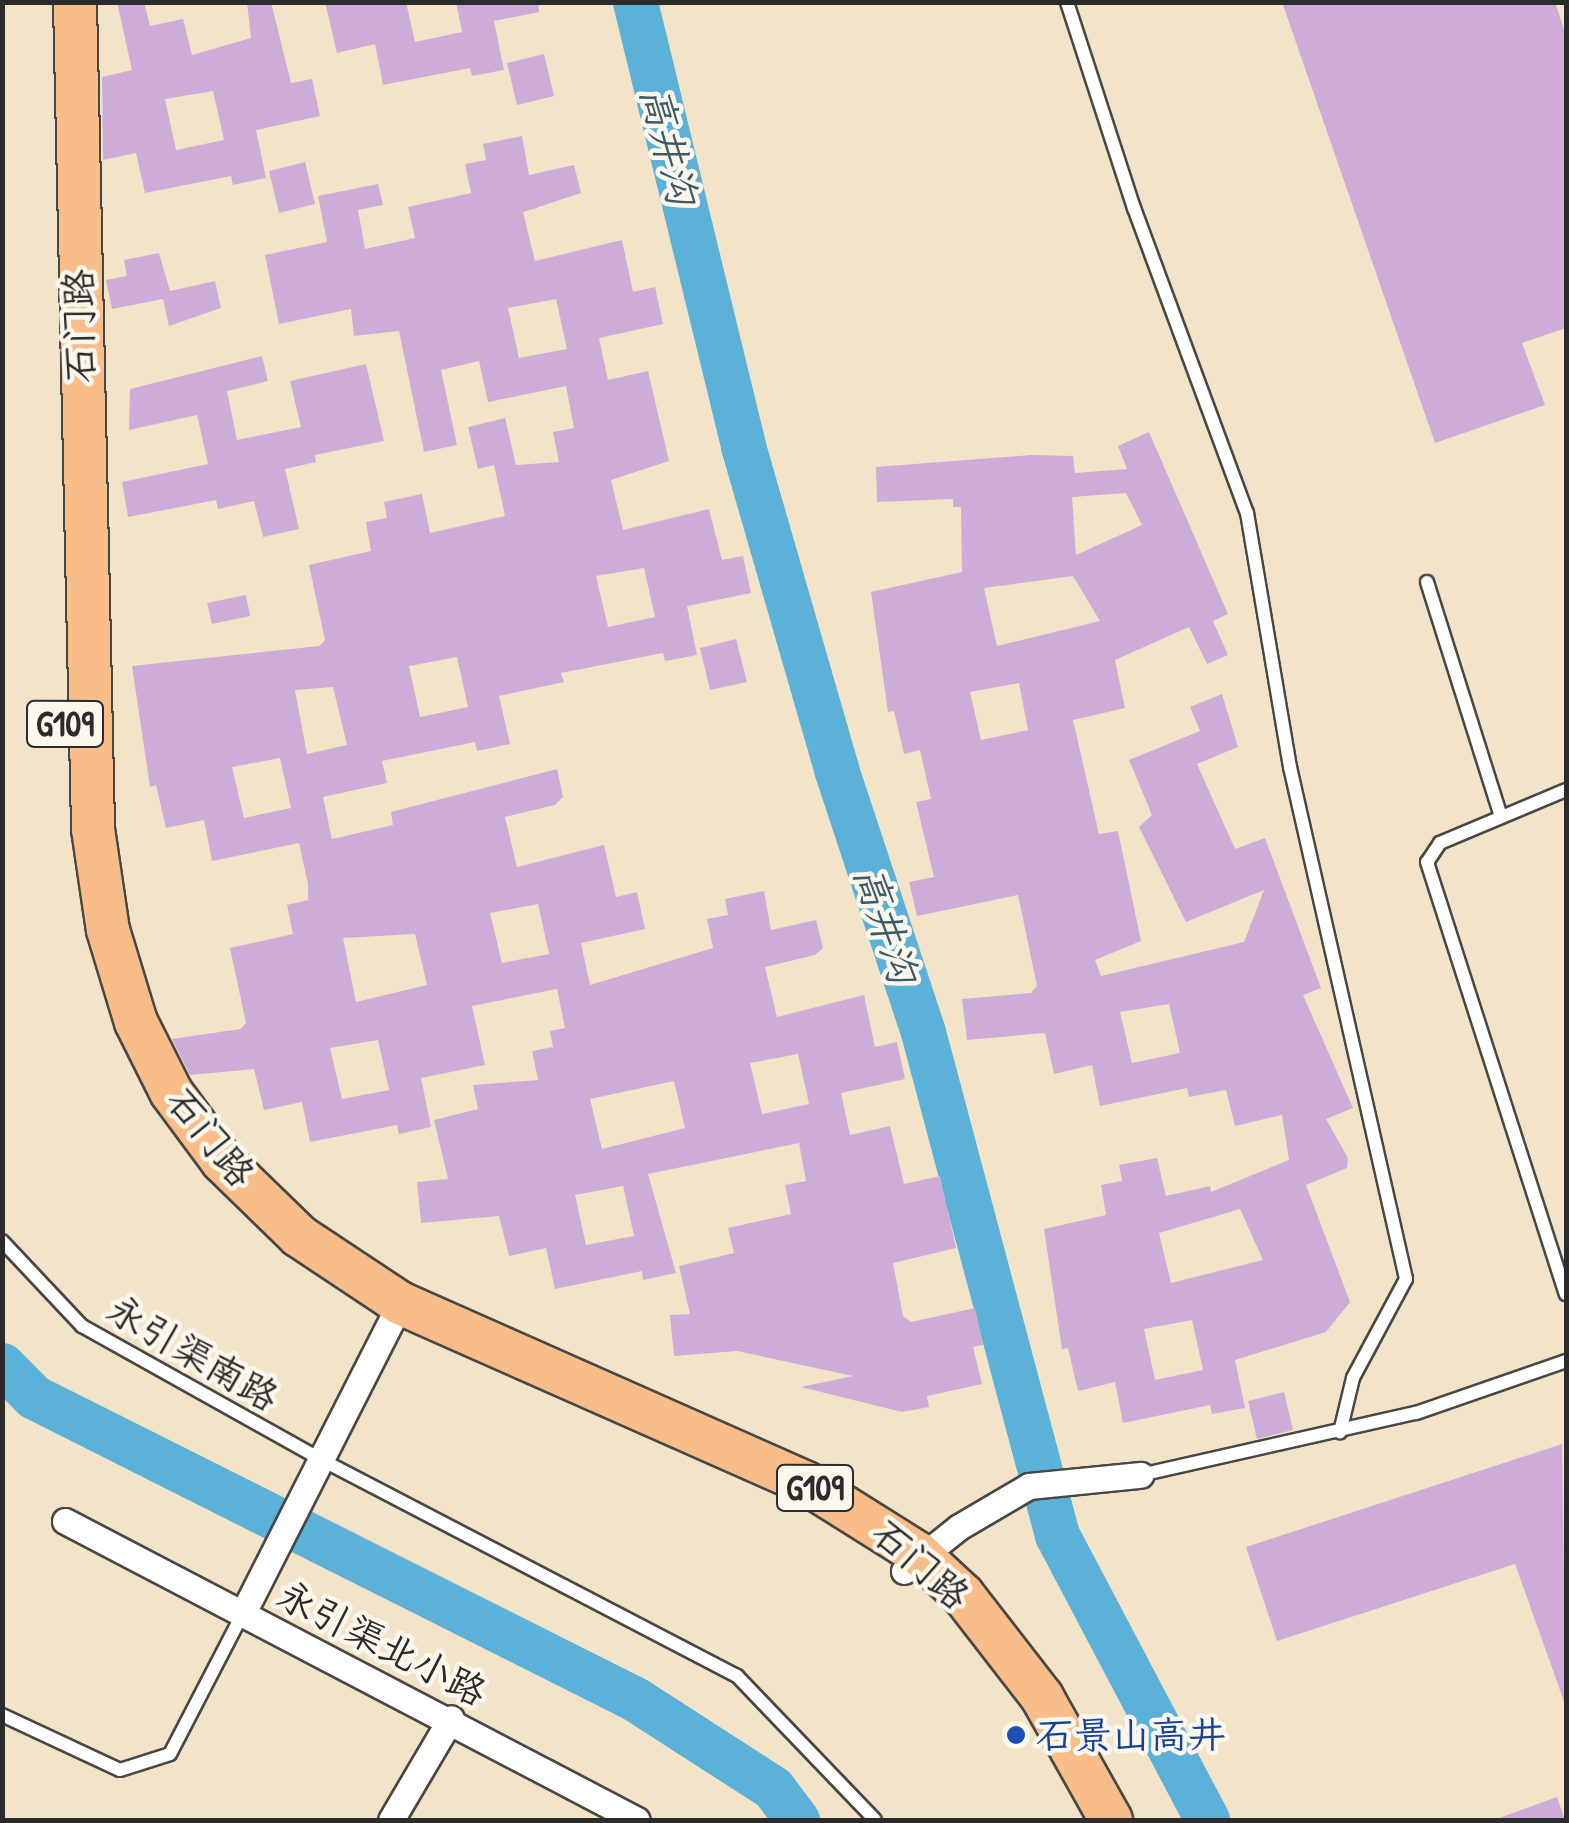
<!DOCTYPE html>
<html>
<head>
<meta charset="utf-8">
<style>
  body { margin:0 }
  #map { position:relative; width:1569px; height:1823px; overflow:hidden; background:#f3e4c9; font-family:"Patrick Hand","LXGW WenKai TC",sans-serif }
  div>[style] { position:absolute }
  .river>* { height:45px; margin:-22.5px; padding:0 22.5px; transform-origin:22.5px; border-radius:22.5px; background:#5cb1d8 }
  .building>* { inset:0; background:#cdadd8 }
  .roads { filter:drop-shadow(2px 0 #494743) drop-shadow(-2px 0 #494743) drop-shadow(0 2px #494743) drop-shadow(0 -2px #494743) }
  .service>* { height:12px; margin:-6px; padding:0 6px; transform-origin:6px; border-radius:6px; background:#fff }
  .minor>* { height:25px; margin:-12.5px; padding:0 12.5px; transform-origin:12.5px; border-radius:12.5px; background:#fff }
  .trunk>* { height:42px; margin:-21px; padding:0 21px; transform-origin:21px; border-radius:21px; background:#f9bd89 }
  .dots>* { width:28px; height:28px; translate:-50% -50%; box-sizing:border-box; border:5px solid #fbf7ec; border-radius:50% }
  span { translate:-50% -50%; white-space:nowrap; text-align:center; line-height:1.15; -webkit-text-stroke:9px #fbf7ec; paint-order:stroke }
  .shield-label span { padding:2px 8px; background:#fbf7ec; border:2px solid; border-radius:8px; -webkit-text-stroke-width:0 }
  .shield-label { font-size:35px; color:#2b2b2b; font-weight:700 }
  .street-label { font-size:38px; color:#2b2b2b }
  .transit-label { font-size:38px; color:#164399 }
  .left { translate:0 -50%; text-align:left }
  .water-label { font-size:40px; color:#3c5a68; font-style:italic }
  .frame { position:absolute; inset:0; border:5px solid #2b2b2b; pointer-events:none }
</style>
</head>
<body>
<div id="map">
  <div class="river">
    <div style="left:635px;top:2px;width:457px;rotate:76.3deg"></div>
    <div style="left:743px;top:446px;width:336px;rotate:73.9deg"></div>
    <div style="left:836px;top:769px;width:277px;rotate:71.7deg"></div>
    <div style="left:923px;top:1032px;width:521px;rotate:75.08deg"></div>
    <div style="left:1057px;top:1535px;width:322px;rotate:62.2deg"></div>
    <div style="left:2px;top:1365px;width:45px;rotate:45deg"></div>
    <div style="left:34px;top:1397px;width:673px;rotate:26.68deg"></div>
    <div style="left:635px;top:1699px;width:164px;rotate:32.8deg"></div>
    <div style="left:773px;top:1788px;width:40px;rotate:53deg"></div>
  </div>
  <div class="building">
    <div style="clip-path:polygon(evenodd,117px 2px,144px 2px,150px 26px,183px 19px,192px 55px,251px 38px,247px 2px,271px 2px,291px 83px,312px 79px,320px 116px,256px 130px,266px 178px,233px 185px,231px 176px,145px 193px,136px 153px,103px 160px,102px 77px,132px 70px,117px 2px,213px 91px,224px 140px,176px 150px,165px 99px,213px 91px)"></div>
    <div style="clip-path:polygon(325px 2px,406px 2px,415px 42px,462px 32px,456px 2px,538px 2px,539px 12px,494px 21px,504px 70px,472px 76px,470px 68px,383px 85px,375px 44px,337px 53px)"></div>
    <div style="clip-path:polygon(1282px 2px,1555px 2px,1566px 35px,1566px 328px,1522px 343px,1545px 405px,1435px 443px)"></div>
    <div style="clip-path:polygon(544px 54px,554px 96px,517px 105px,507px 63px)"></div>
    <div style="clip-path:polygon(evenodd,522px 136px,529px 175px,574px 165px,581px 193px,523px 212px,535px 261px,622px 240px,633px 292px,655px 287px,663px 324px,599px 338px,608px 380px,648px 371px,669px 461px,611px 480px,623px 530px,709px 509px,722px 560px,743px 556px,751px 593px,687px 606px,697px 655px,665px 661px,663px 653px,561px 673px,564px 682px,499px 696px,510px 744px,477px 751px,475px 742px,382px 761px,387px 783px,323px 797px,332px 839px,393px 825px,391px 812px,557px 769px,563px 797px,555px 805px,505px 817px,517px 867px,604px 845px,616px 897px,637px 892px,645px 929px,581px 943px,590px 985px,713px 948px,707px 919px,728px 915px,725px 899px,764px 891px,771px 930px,816px 920px,823px 948px,815px 955px,765px 967px,777px 1017px,864px 995px,875px 1047px,897px 1042px,905px 1079px,841px 1093px,850px 1135px,890px 1126px,904px 1184px,940px 1176px,956px 1248px,893px 1263px,903px 1316px,911px 1322px,975px 1308px,983px 1345px,973px 1347px,982px 1384px,927px 1396px,929px 1407px,902px 1412px,801px 1387px,853px 1376px,737px 1351px,674px 1356px,670px 1315px,690px 1314px,679px 1266px,734px 1253px,728px 1228px,791px 1214px,785px 1185px,806px 1181px,799px 1143px,648px 1174px,676px 1273px,643px 1280px,642px 1271px,555px 1289px,546px 1248px,509px 1256px,499px 1216px,421px 1223px,417px 1182px,448px 1179px,434px 1120px,478px 1109px,473px 1085px,538px 1080px,532px 1051px,553px 1047px,550px 1031px,565px 1028px,557px 989px,472px 1006px,485px 1065px,421px 1078px,431px 1127px,399px 1134px,397px 1125px,310px 1142px,302px 1102px,264px 1110px,254px 1069px,190px 1075px,172px 1039px,240px 1029px,246px 1023px,230px 948px,293px 934px,287px 905px,308px 900px,308px 884px,299px 843px,212px 861px,204px 820px,166px 828px,156px 785px,150px 787px,132px 666px,319px 646px,325px 640px,309px 565px,371px 551px,366px 522px,387px 518px,384px 502px,422px 494px,430px 533px,505px 516px,494px 465px,478px 469px,468px 427px,505px 418px,516px 465px,559px 462px,553px 432px,574px 428px,566px 386px,488px 402px,479px 361px,441px 370px,457px 445px,424px 452px,399px 331px,354px 336px,351px 309px,279px 324px,265px 255px,327px 242px,318px 196px,378px 184px,383px 205px,358px 210px,365px 249px,415px 238px,408px 207px,471px 193px,465px 164px,486px 160px,483px 144px,522px 136px,556px 299px,567px 349px,519px 358px,508px 308px,556px 299px,522px 136px,644px 568px,655px 617px,608px 627px,596px 576px,644px 568px,522px 136px,457px 657px,468px 707px,420px 717px,409px 666px,457px 657px,522px 136px,333px 687px,347px 745px,307px 754px,295px 690px,333px 687px,522px 136px,280px 758px,291px 808px,244px 818px,232px 767px,280px 758px,522px 136px,538px 904px,549px 954px,502px 963px,490px 913px,538px 904px,522px 136px,415px 934px,427px 985px,356px 1002px,343px 938px,415px 934px,522px 136px,378px 1040px,389px 1090px,342px 1099px,330px 1048px,378px 1040px,522px 136px,798px 1054px,809px 1104px,762px 1114px,750px 1063px,798px 1054px,522px 136px,674px 1081px,685px 1128px,602px 1149px,590px 1099px,674px 1081px,522px 136px,623px 1186px,634px 1236px,586px 1245px,575px 1195px,623px 1186px)"></div>
    <div style="clip-path:polygon(305px 162px,315px 204px,279px 213px,269px 171px)"></div>
    <div style="clip-path:polygon(159px 253px,170px 291px,215px 281px,221px 308px,169px 326px,163px 299px,112px 309px,106px 280px,127px 276px,124px 260px)"></div>
    <div style="clip-path:polygon(262px 356px,268px 381px,227px 391px,237px 440px,301px 427px,290px 381px,366px 364px,384px 441px,315px 455px,316px 462px,285px 469px,299px 529px,263px 537px,254px 501px,218px 509px,216px 500px,128px 517px,122px 482px,208px 464px,197px 415px,129px 430px,130px 389px)"></div>
    <div style="clip-path:polygon(evenodd,1149px 432px,1228px 614px,1213px 621px,1228px 655px,1207px 664px,1189px 627px,1115px 660px,1125px 708px,1073px 720px,1099px 834px,1118px 831px,1141px 941px,1095px 960px,1101px 976px,1244px 942px,1264px 890px,1186px 922px,1139px 827px,1152px 815px,1129px 760px,1200px 731px,1190px 707px,1222px 694px,1238px 747px,1197px 764px,1235px 849px,1265px 838px,1321px 988px,1303px 995px,1353px 1108px,1326px 1119px,1348px 1158px,1347px 1168px,1306px 1185px,1350px 1302px,1326px 1332px,1235px 1360px,1245px 1408px,1212px 1414px,1210px 1405px,1123px 1423px,1115px 1382px,1078px 1391px,1068px 1348px,1062px 1349px,1044px 1229px,1106px 1215px,1101px 1185px,1122px 1181px,1119px 1165px,1157px 1158px,1166px 1196px,1210px 1186px,1211px 1192px,1289px 1160px,1282px 1115px,1235px 1126px,1226px 1090px,1189px 1097px,1187px 1088px,1100px 1106px,1092px 1065px,1054px 1074px,1045px 1033px,967px 1040px,962px 999px,1031px 993px,1037px 986px,1018px 895px,917px 916px,909px 882px,934px 877px,916px 802px,931px 799px,920px 750px,904px 754px,894px 711px,888px 712px,871px 592px,962px 572px,961px 507px,953px 507px,953px 499px,877px 502px,876px 467px,1031px 455px,1073px 456px,1075px 473px,1127px 469px,1118px 446px,1149px 432px,1126px 493px,1142px 525px,1076px 555px,1072px 497px,1126px 493px,1149px 432px,1073px 576px,1100px 621px,997px 646px,984px 588px,1073px 576px,1149px 432px,1019px 683px,1028px 730px,981px 740px,970px 692px,1019px 683px,1149px 432px,1169px 1004px,1180px 1053px,1132px 1063px,1120px 1012px,1169px 1004px,1149px 432px,1240px 1209px,1263px 1260px,1171px 1283px,1159px 1233px,1240px 1209px,1149px 432px,1192px 1320px,1203px 1370px,1155px 1380px,1144px 1329px,1192px 1320px)"></div>
    <div style="clip-path:polygon(246px 595px,250px 616px,212px 624px,207px 603px)"></div>
    <div style="clip-path:polygon(736px 639px,747px 682px,710px 690px,700px 648px)"></div>
    <div style="clip-path:polygon(1284px 1392px,1293px 1430px,1257px 1439px,1248px 1401px)"></div>
    <div style="clip-path:polygon(1562px 1444px,1566px 1707px,1515px 1564px,1277px 1641px,1246px 1547px)"></div>
    <div style="clip-path:polygon(1557px 1797px,1565px 1820px,1500px 1820px,1499px 1818px)"></div>
  </div>
  <div class="roads">
    <div class="service">
      <div style="left:1067px;top:2px;width:217px;rotate:72deg"></div>
      <div style="left:1134px;top:208px;width:325px;rotate:69.7deg"></div>
      <div style="left:1247px;top:513px;width:258px;rotate:80.4deg"></div>
      <div style="left:1290px;top:767px;width:525px;rotate:77.23deg"></div>
      <div style="left:1406px;top:1279px;width:112px;rotate:118.2deg"></div>
      <div style="left:1353px;top:1378px;width:56px;rotate:103.5deg"></div>
      <div style="left:1427px;top:582px;width:242px;rotate:72.5deg"></div>
      <div style="left:1566px;top:790px;width:137px;rotate:157.2deg"></div>
      <div style="left:1440px;top:843px;width:23px;rotate:124deg"></div>
      <div style="left:1427px;top:862px;width:454px;rotate:72.2deg"></div>
      <div style="left:2px;top:1241px;width:117px;rotate:46.7deg"></div>
      <div style="left:82px;top:1326px;width:275px;rotate:29.2deg"></div>
      <div style="left:322px;top:1460px;width:468px;rotate:27.5deg"></div>
      <div style="left:737px;top:1676px;width:199px;rotate:46.2deg"></div>
      <div style="left:1140px;top:1475px;width:283px;rotate:-12.7deg"></div>
      <div style="left:1416px;top:1413px;width:159px;rotate:-19.1deg"></div>
      <div style="left:2px;top:1715px;width:130px;rotate:25deg"></div>
      <div style="left:120px;top:1770px;width:52px;rotate:-17.7deg"></div>
      <div style="left:170px;top:1754px;width:157px;rotate:-62.6deg"></div>
    </div>
    <div class="minor">
      <div style="left:65px;top:1521px;width:645px;rotate:27.6deg"></div>
      <div style="left:904px;top:1571px;width:70px;rotate:-38.7deg"></div>
      <div style="left:959px;top:1527px;width:81px;rotate:-30.4deg"></div>
      <div style="left:1029px;top:1486px;width:112px;rotate:-5.7deg"></div>
      <div style="left:242px;top:1615px;width:350px;rotate:-63.1deg"></div>
      <div style="left:391px;top:1820px;width:118px;rotate:-59.5deg"></div>
    </div>
    <div class="trunk">
      <div style="left:75px;top:2px;width:827px;rotate:88.75deg"></div>
      <div style="left:93px;top:829px;width:102px;rotate:81.6deg"></div>
      <div style="left:108px;top:930px;width:96px;rotate:73.1deg"></div>
      <div style="left:136px;top:1022px;width:78px;rotate:63.4deg"></div>
      <div style="left:171px;top:1092px;width:86px;rotate:53.5deg"></div>
      <div style="left:222px;top:1161px;width:107px;rotate:44.2deg"></div>
      <div style="left:299px;top:1236px;width:121px;rotate:33.6deg"></div>
      <div style="left:400px;top:1303px;width:444px;rotate:23.9deg"></div>
      <div style="left:806px;top:1483px;width:133px;rotate:32.1deg"></div>
      <div style="left:919px;top:1554px;width:60px;rotate:43deg"></div>
      <div style="left:963px;top:1595px;width:129px;rotate:52.2deg"></div>
      <div style="left:1042px;top:1697px;width:141px;rotate:60.7deg"></div>
    </div>
  </div>
  <div class="dots">
    <div style="left:1016px;top:1735px;background:#1a4fb4"></div>
  </div>
  <div class="shield-label">
    <span style="left:65px;top:724px">G109</span>
    <span style="left:815px;top:1488px">G109</span>
  </div>
  <div class="street-label">
    <span style="left:79px;top:326px;rotate:-91deg">石门路</span>
    <span style="left:211px;top:1137px;rotate:51deg">石门路</span>
    <span style="left:193px;top:1353px;rotate:30deg">永引渠南路</span>
    <span style="left:921px;top:1564px;rotate:41deg">石门路</span>
    <span style="left:382px;top:1643px;rotate:27deg">永引渠北小路</span>
  </div>
  <div class="transit-label">
    <span class="left" style="left:1036px;top:1735px">石景山高井</span>
  </div>
  <div class="water-label">
    <span style="left:670px;top:145px;rotate:76deg">高井沟</span>
    <span style="left:887px;top:924px;rotate:72deg">高井沟</span>
  </div>
  <div class="frame"></div>
</div>
</body>
</html>
